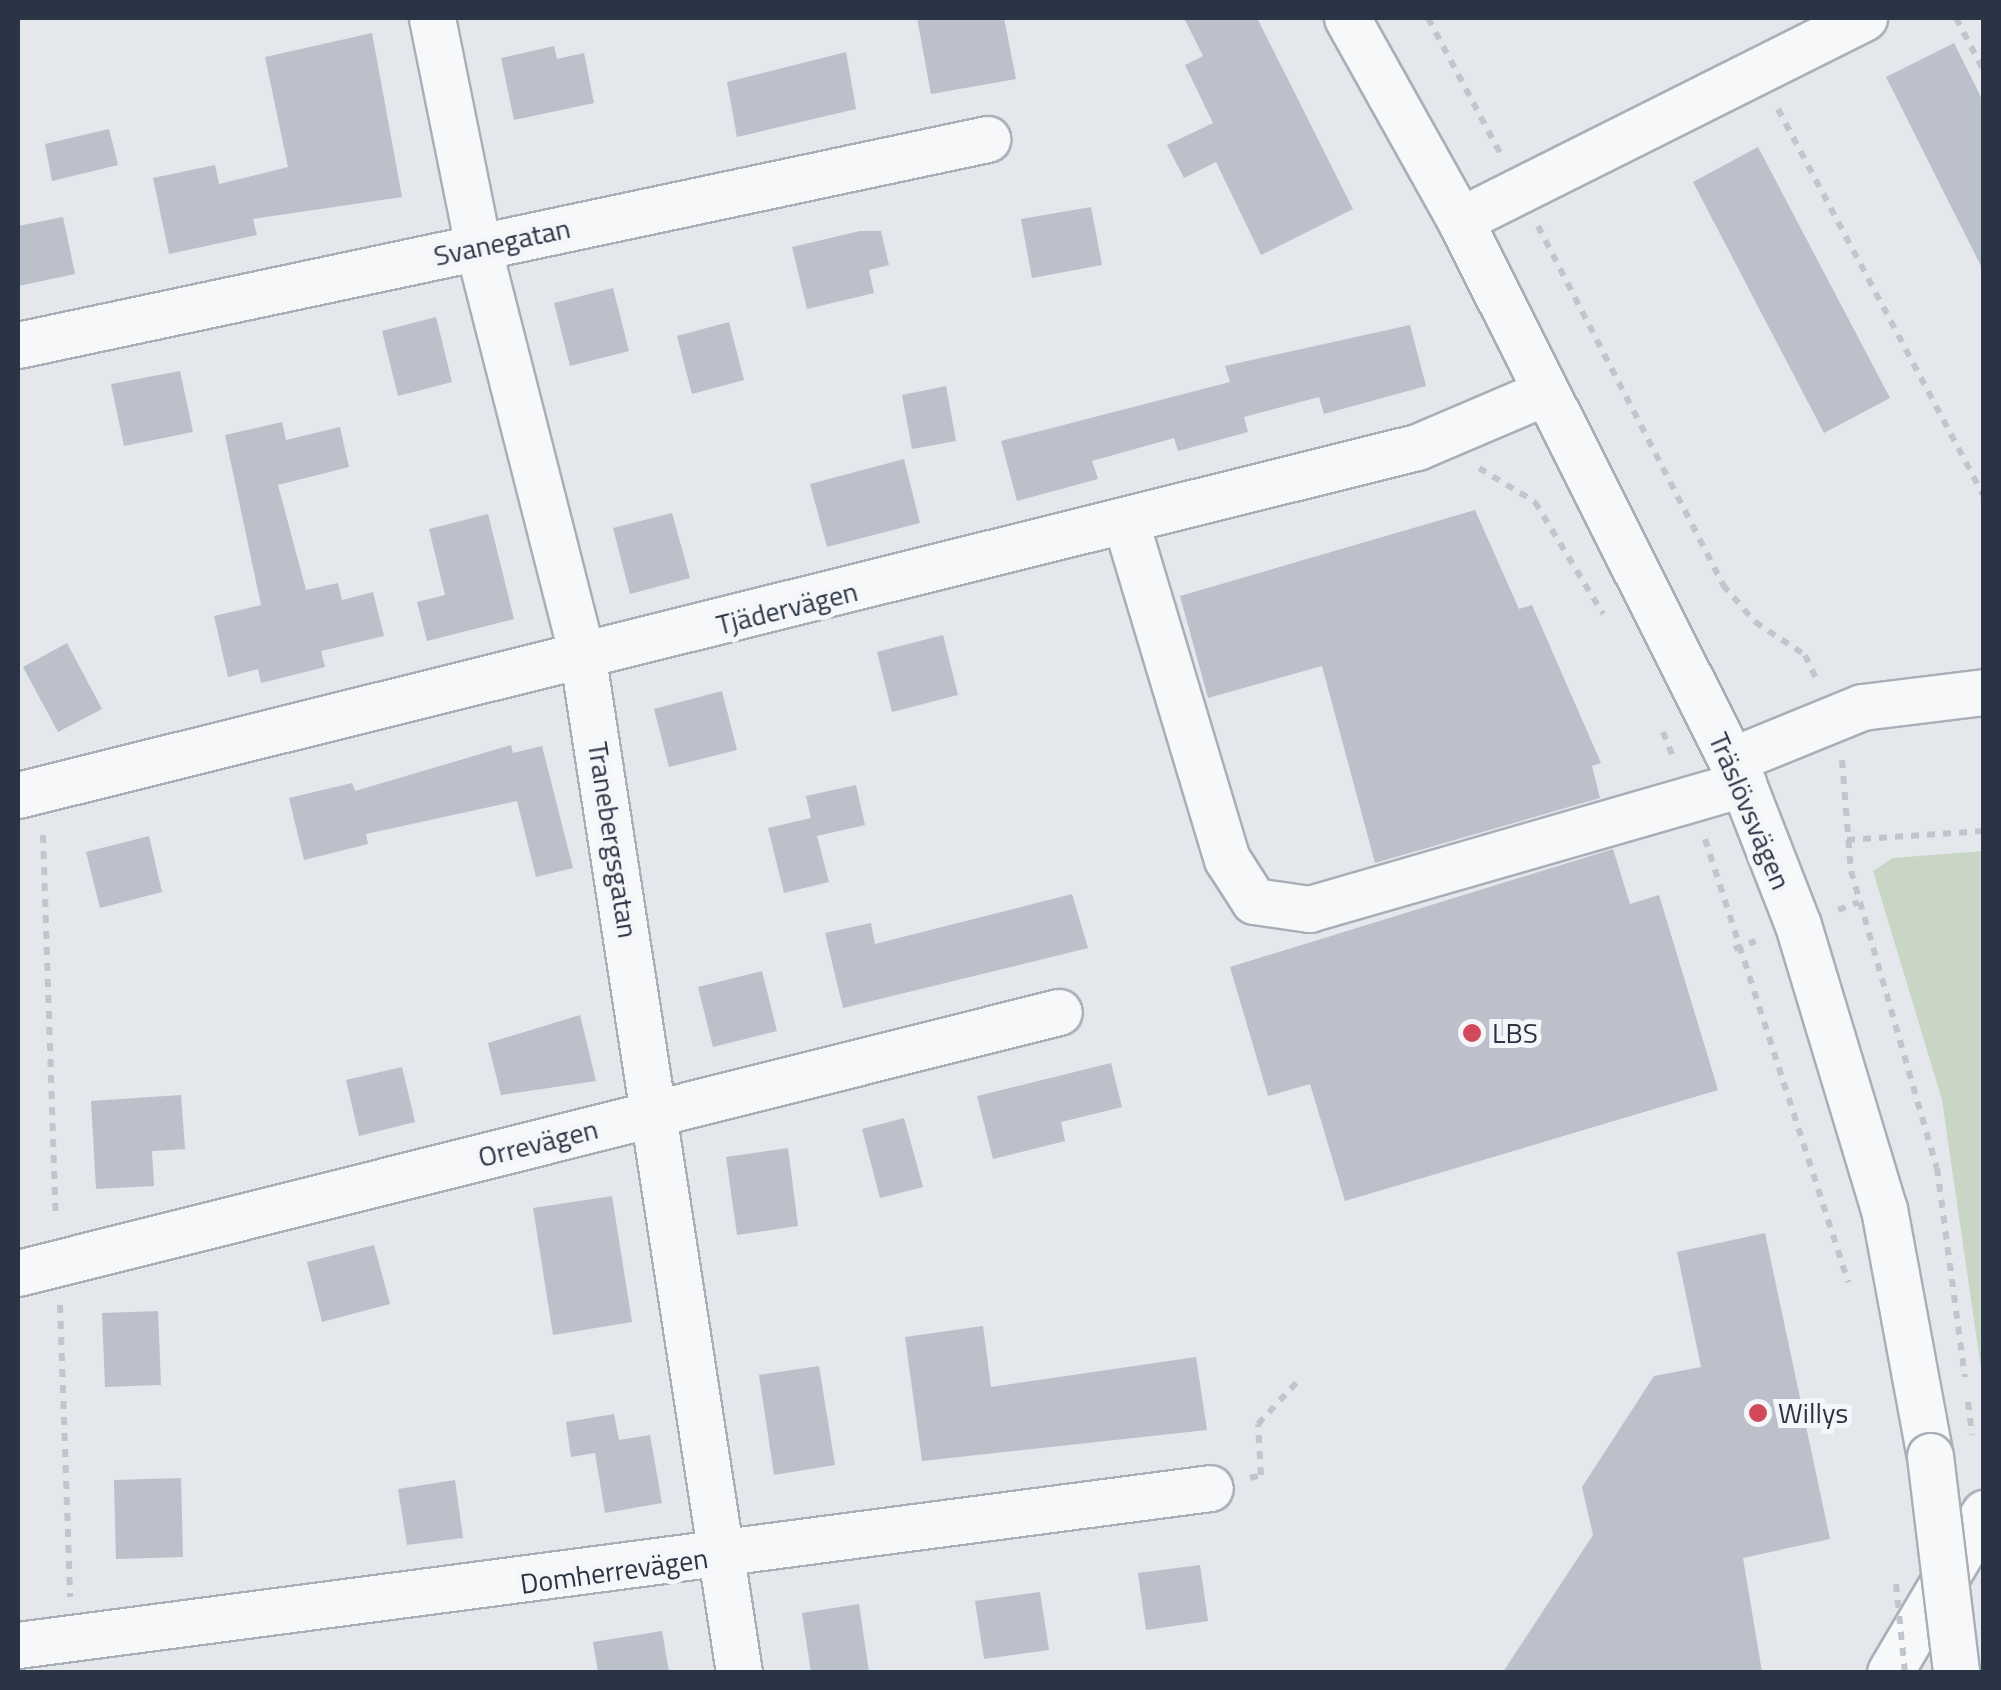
<!DOCTYPE html>
<html>
<head>
<meta charset="utf-8">
<style>
  body { margin:0 }
  #map { position:relative; width:2001px; height:1690px; overflow:hidden; background:#e4e7ec; font-family:"Titillium Web",sans-serif }
  div>[style] { position:absolute }
  .green>* { inset:0; background:#c9d6c5 }
  .building>* { inset:0; background:#bbc0ca }
  .path>* { height:6px; margin-top:-3px; transform-origin:0; background:repeating-linear-gradient(90deg,#c2c5cb 0 8px,transparent 0 16px) }
  .roads { filter:drop-shadow(2px 0 #a9aeb7) drop-shadow(-2px 0 #a9aeb7) drop-shadow(0 2px #a9aeb7) drop-shadow(0 -2px #a9aeb7) }
  .minor>* { height:45px; margin:-22.5px; padding:0 22.5px; transform-origin:22.5px; border-radius:22.5px; background:#f7f8fa }
  .path-bridge>* { height:6px; margin-top:-3px; transform-origin:0; background:repeating-linear-gradient(90deg,#c2c5cb 0 8px,transparent 0 16px) }
  .bridges { filter:drop-shadow(2px 0 #a9aeb7) drop-shadow(-2px 0 #a9aeb7) drop-shadow(0 2px #a9aeb7) drop-shadow(0 -2px #a9aeb7) }
  .minor-bridge>* { height:45px; margin:-22.5px; padding:0 22.5px; transform-origin:22.5px; border-radius:22.5px; background:#f7f8fa }
  .dots>* { width:28px; height:28px; translate:-50% -50%; box-sizing:border-box; border:5px solid #f4f6f9; border-radius:50% }
  span { translate:-50% -50%; white-space:nowrap; text-align:center; line-height:1.15; -webkit-text-stroke:10px #f4f6f9; paint-order:stroke }
  .street-label { font-size:28px; color:#2b3445 }
  .poi-label { font-size:28px; color:#2b3445 }
  .left { translate:0 -50%; text-align:left }
  .frame { position:absolute; inset:0; border:20px solid #2b3445; pointer-events:none }
</style>
</head>
<body>
<div id="map">
  <div class="green">
    <div style="clip-path:polygon(1983px 851px,1984px 851px,1983px 1382px,1942px 1100px,1873px 871px,1893px 858px)"></div>
  </div>
  <div class="building">
    <div style="clip-path:polygon(917px 18px,1004px 18px,1016px 79px,931px 94px)"></div>
    <div style="clip-path:polygon(1184px 18px,1257px 18px,1353px 209px,1261px 255px,1216px 162px,1184px 178px,1167px 145px,1213px 123px,1185px 65px,1203px 56px)"></div>
    <div style="clip-path:polygon(372px 33px,402px 197px,253px 219px,257px 235px,169px 254px,153px 178px,215px 165px,219px 184px,288px 167px,265px 57px)"></div>
    <div style="clip-path:polygon(1954px 43px,1984px 103px,1984px 272px,1886px 77px)"></div>
    <div style="clip-path:polygon(554px 46px,557px 59px,584px 53px,594px 103px,514px 120px,501px 58px)"></div>
    <div style="clip-path:polygon(846px 52px,856px 109px,737px 137px,727px 82px)"></div>
    <div style="clip-path:polygon(109px 129px,118px 165px,52px 181px,45px 144px)"></div>
    <div style="clip-path:polygon(1758px 147px,1890px 398px,1824px 433px,1693px 182px)"></div>
    <div style="clip-path:polygon(1091px 207px,1102px 265px,1032px 278px,1021px 219px)"></div>
    <div style="clip-path:polygon(63px 217px,75px 274px,18px 286px,18px 226px)"></div>
    <div style="clip-path:polygon(860px 231px,881px 231px,889px 265px,869px 270px,874px 293px,807px 309px,792px 247px)"></div>
    <div style="clip-path:polygon(613px 288px,629px 351px,570px 366px,554px 303px)"></div>
    <div style="clip-path:polygon(436px 317px,452px 382px,398px 396px,382px 331px)"></div>
    <div style="clip-path:polygon(729px 322px,744px 380px,692px 394px,677px 336px)"></div>
    <div style="clip-path:polygon(1410px 325px,1426px 386px,1324px 414px,1319px 397px,1244px 417px,1248px 432px,1178px 451px,1174px 438px,1092px 461px,1098px 479px,1017px 501px,1001px 441px,1230px 382px,1225px 366px)"></div>
    <div style="clip-path:polygon(180px 371px,193px 432px,124px 446px,111px 384px)"></div>
    <div style="clip-path:polygon(946px 386px,956px 441px,912px 449px,902px 395px)"></div>
    <div style="clip-path:polygon(282px 422px,286px 440px,340px 427px,349px 467px,278px 485px,306px 590px,338px 583px,342px 600px,373px 592px,384px 636px,321px 651px,325px 667px,261px 683px,258px 669px,228px 677px,214px 616px,261px 605px,225px 435px)"></div>
    <div style="clip-path:polygon(904px 459px,920px 523px,827px 547px,810px 484px)"></div>
    <div style="clip-path:polygon(1475px 510px,1519px 609px,1532px 605px,1601px 763px,1592px 766px,1600px 798px,1375px 863px,1322px 666px,1208px 698px,1180px 596px)"></div>
    <div style="clip-path:polygon(672px 513px,690px 578px,630px 594px,613px 528px)"></div>
    <div style="clip-path:polygon(488px 514px,514px 619px,427px 641px,417px 602px,445px 595px,429px 529px)"></div>
    <div style="clip-path:polygon(943px 635px,958px 695px,892px 712px,877px 652px)"></div>
    <div style="clip-path:polygon(67px 643px,102px 709px,58px 732px,23px 667px)"></div>
    <div style="clip-path:polygon(722px 691px,737px 750px,669px 767px,654px 709px)"></div>
    <div style="clip-path:polygon(511px 745px,513px 753px,542px 746px,573px 868px,536px 877px,517px 801px,366px 834px,368px 844px,304px 860px,289px 798px,352px 783px,355px 791px)"></div>
    <div style="clip-path:polygon(856px 785px,865px 825px,817px 836px,829px 882px,784px 893px,768px 828px,811px 818px,806px 796px)"></div>
    <div style="clip-path:polygon(149px 836px,162px 892px,100px 908px,86px 852px)"></div>
    <div style="clip-path:polygon(1613px 849px,1630px 904px,1659px 895px,1718px 1090px,1345px 1201px,1310px 1084px,1268px 1096px,1230px 967px)"></div>
    <div style="clip-path:polygon(1072px 894px,1088px 948px,843px 1008px,825px 933px,871px 923px,875px 944px)"></div>
    <div style="clip-path:polygon(762px 971px,777px 1031px,713px 1047px,698px 987px)"></div>
    <div style="clip-path:polygon(580px 1015px,596px 1081px,501px 1095px,488px 1043px)"></div>
    <div style="clip-path:polygon(1111px 1063px,1122px 1107px,1061px 1122px,1065px 1141px,993px 1159px,977px 1096px)"></div>
    <div style="clip-path:polygon(402px 1067px,415px 1122px,359px 1136px,346px 1080px)"></div>
    <div style="clip-path:polygon(181px 1095px,185px 1149px,152px 1151px,154px 1186px,96px 1189px,91px 1101px)"></div>
    <div style="clip-path:polygon(904px 1118px,923px 1187px,880px 1198px,862px 1129px)"></div>
    <div style="clip-path:polygon(788px 1148px,798px 1226px,737px 1235px,726px 1157px)"></div>
    <div style="clip-path:polygon(612px 1196px,632px 1322px,553px 1335px,533px 1208px)"></div>
    <div style="clip-path:polygon(1765px 1233px,1830px 1539px,1743px 1558px,1762px 1672px,1503px 1672px,1593px 1535px,1582px 1487px,1654px 1376px,1701px 1367px,1677px 1252px)"></div>
    <div style="clip-path:polygon(374px 1245px,390px 1304px,322px 1322px,307px 1262px)"></div>
    <div style="clip-path:polygon(158px 1311px,161px 1385px,105px 1387px,102px 1313px)"></div>
    <div style="clip-path:polygon(983px 1326px,991px 1387px,1196px 1357px,1207px 1430px,922px 1461px,905px 1337px)"></div>
    <div style="clip-path:polygon(819px 1366px,835px 1465px,774px 1475px,759px 1375px)"></div>
    <div style="clip-path:polygon(614px 1414px,619px 1440px,650px 1435px,662px 1503px,605px 1513px,595px 1453px,571px 1457px,566px 1422px)"></div>
    <div style="clip-path:polygon(181px 1478px,183px 1557px,116px 1559px,114px 1480px)"></div>
    <div style="clip-path:polygon(455px 1480px,463px 1538px,407px 1545px,398px 1489px)"></div>
    <div style="clip-path:polygon(1200px 1565px,1208px 1621px,1146px 1630px,1138px 1573px)"></div>
    <div style="clip-path:polygon(1040px 1592px,1049px 1650px,984px 1659px,975px 1601px)"></div>
    <div style="clip-path:polygon(859px 1604px,869px 1672px,811px 1672px,802px 1613px)"></div>
    <div style="clip-path:polygon(662px 1631px,669px 1672px,598px 1672px,593px 1642px)"></div>
  </div>
  <div class="path">
    <div style="left:1428px;top:18px;width:153px;rotate:61.9deg"></div>
    <div style="left:1956px;top:18px;width:60px;rotate:62.2deg"></div>
    <div style="left:1778px;top:109px;width:439px;rotate:62deg"></div>
    <div style="left:1538px;top:226px;width:404px;rotate:62.7deg"></div>
    <div style="left:1723px;top:585px;width:49px;rotate:49.1deg"></div>
    <div style="left:1755px;top:622px;width:60px;rotate:33.4deg"></div>
    <div style="left:1805px;top:655px;width:29px;rotate:65deg"></div>
    <div style="left:1479px;top:468px;width:66px;rotate:31.3deg"></div>
    <div style="left:1535px;top:502px;width:131px;rotate:58.7deg"></div>
    <div style="left:1663px;top:732px;width:27px;rotate:68deg"></div>
    <div style="left:1842px;top:760px;width:111px;rotate:85.4deg"></div>
    <div style="left:1851px;top:871px;width:309px;rotate:73.9deg"></div>
    <div style="left:1937px;top:1168px;width:211px;rotate:82.4deg"></div>
    <div style="left:43px;top:835px;width:382px;rotate:88.1deg"></div>
    <div style="left:1705px;top:839px;width:466px;rotate:72.1deg"></div>
    <div style="left:1847px;top:840px;width:137px;rotate:-3.8deg"></div>
    <div style="left:1838px;top:910px;width:22px;rotate:-21deg"></div>
    <div style="left:1734px;top:949px;width:23px;rotate:-20deg"></div>
    <div style="left:60px;top:1305px;width:292px;rotate:88deg"></div>
    <div style="left:1250px;top:1478px;width:11px;rotate:-15deg"></div>
    <div style="left:1261px;top:1475px;width:51px;rotate:-93.4deg"></div>
    <div style="left:1258px;top:1424px;width:59px;rotate:-47.1deg"></div>
  </div>
  <div class="roads">
    <div class="minor">
      <div style="left:432px;top:18px;width:234px;rotate:78.6deg"></div>
      <div style="left:478px;top:247px;width:425px;rotate:75.7deg"></div>
      <div style="left:583px;top:659px;width:1025px;rotate:81.25deg"></div>
      <div style="left:1347px;top:18px;width:231px;rotate:60.8deg"></div>
      <div style="left:1460px;top:220px;width:631px;rotate:63.35deg"></div>
      <div style="left:1743px;top:784px;width:151px;rotate:68.7deg"></div>
      <div style="left:1798px;top:925px;width:297px;rotate:73.2deg"></div>
      <div style="left:1884px;top:1209px;width:251px;rotate:79.5deg"></div>
      <div style="left:1460px;top:220px;width:452px;rotate:-26.6deg"></div>
      <div style="left:18px;top:345px;width:991px;rotate:-12deg"></div>
      <div style="left:1126px;top:523px;width:351px;rotate:73.3deg"></div>
      <div style="left:1227px;top:859px;width:50px;rotate:57.3deg"></div>
      <div style="left:1254px;top:901px;width:56px;rotate:8.3deg"></div>
      <div style="left:1309px;top:909px;width:452px;rotate:-16.1deg"></div>
      <div style="left:1732px;top:760px;width:140px;rotate:-22.2deg"></div>
      <div style="left:1862px;top:707px;width:123px;rotate:-7deg"></div>
      <div style="left:18px;top:795px;width:1442px;rotate:-13.97deg"></div>
      <div style="left:1417px;top:447px;width:140px;rotate:-23.1deg"></div>
      <div style="left:18px;top:1273px;width:1073px;rotate:-14.08deg"></div>
      <div style="left:18px;top:1645px;width:1202px;rotate:-7.5deg"></div>
      <div style="left:1890px;top:1672px;width:185px;rotate:-59.4deg"></div>
    </div>
  </div>
  <div class="path-bridge">
    <div style="left:1968px;top:1402px;width:33px;rotate:83deg"></div>
    <div style="left:1896px;top:1584px;width:88px;rotate:84.2deg"></div>
  </div>
  <div class="bridges">
    <div class="minor-bridge">
      <div style="left:1930px;top:1456px;width:218px;rotate:83.1deg"></div>
    </div>
  </div>
  <div class="dots">
    <div style="left:1472px;top:1033px;background:#d1495b"></div>
    <div style="left:1758px;top:1413px;background:#d1495b"></div>
  </div>
  <div class="street-label">
    <span style="left:502px;top:242px;rotate:-12deg">Svanegatan</span>
    <span style="left:787px;top:608px;rotate:-14deg">Tjädervägen</span>
    <span style="left:1750px;top:811px;rotate:67deg">Träslövsvägen</span>
    <span style="left:613px;top:840px;rotate:81deg">Tranebergsgatan</span>
    <span style="left:538px;top:1143px;rotate:-14deg">Orrevägen</span>
    <span style="left:614px;top:1571px;rotate:-8deg">Domherrevägen</span>
  </div>
  <div class="poi-label">
    <span class="left" style="left:1492px;top:1033px">LBS</span>
    <span class="left" style="left:1778px;top:1413px">Willys</span>
  </div>
  <div class="frame"></div>
</div>
</body>
</html>
